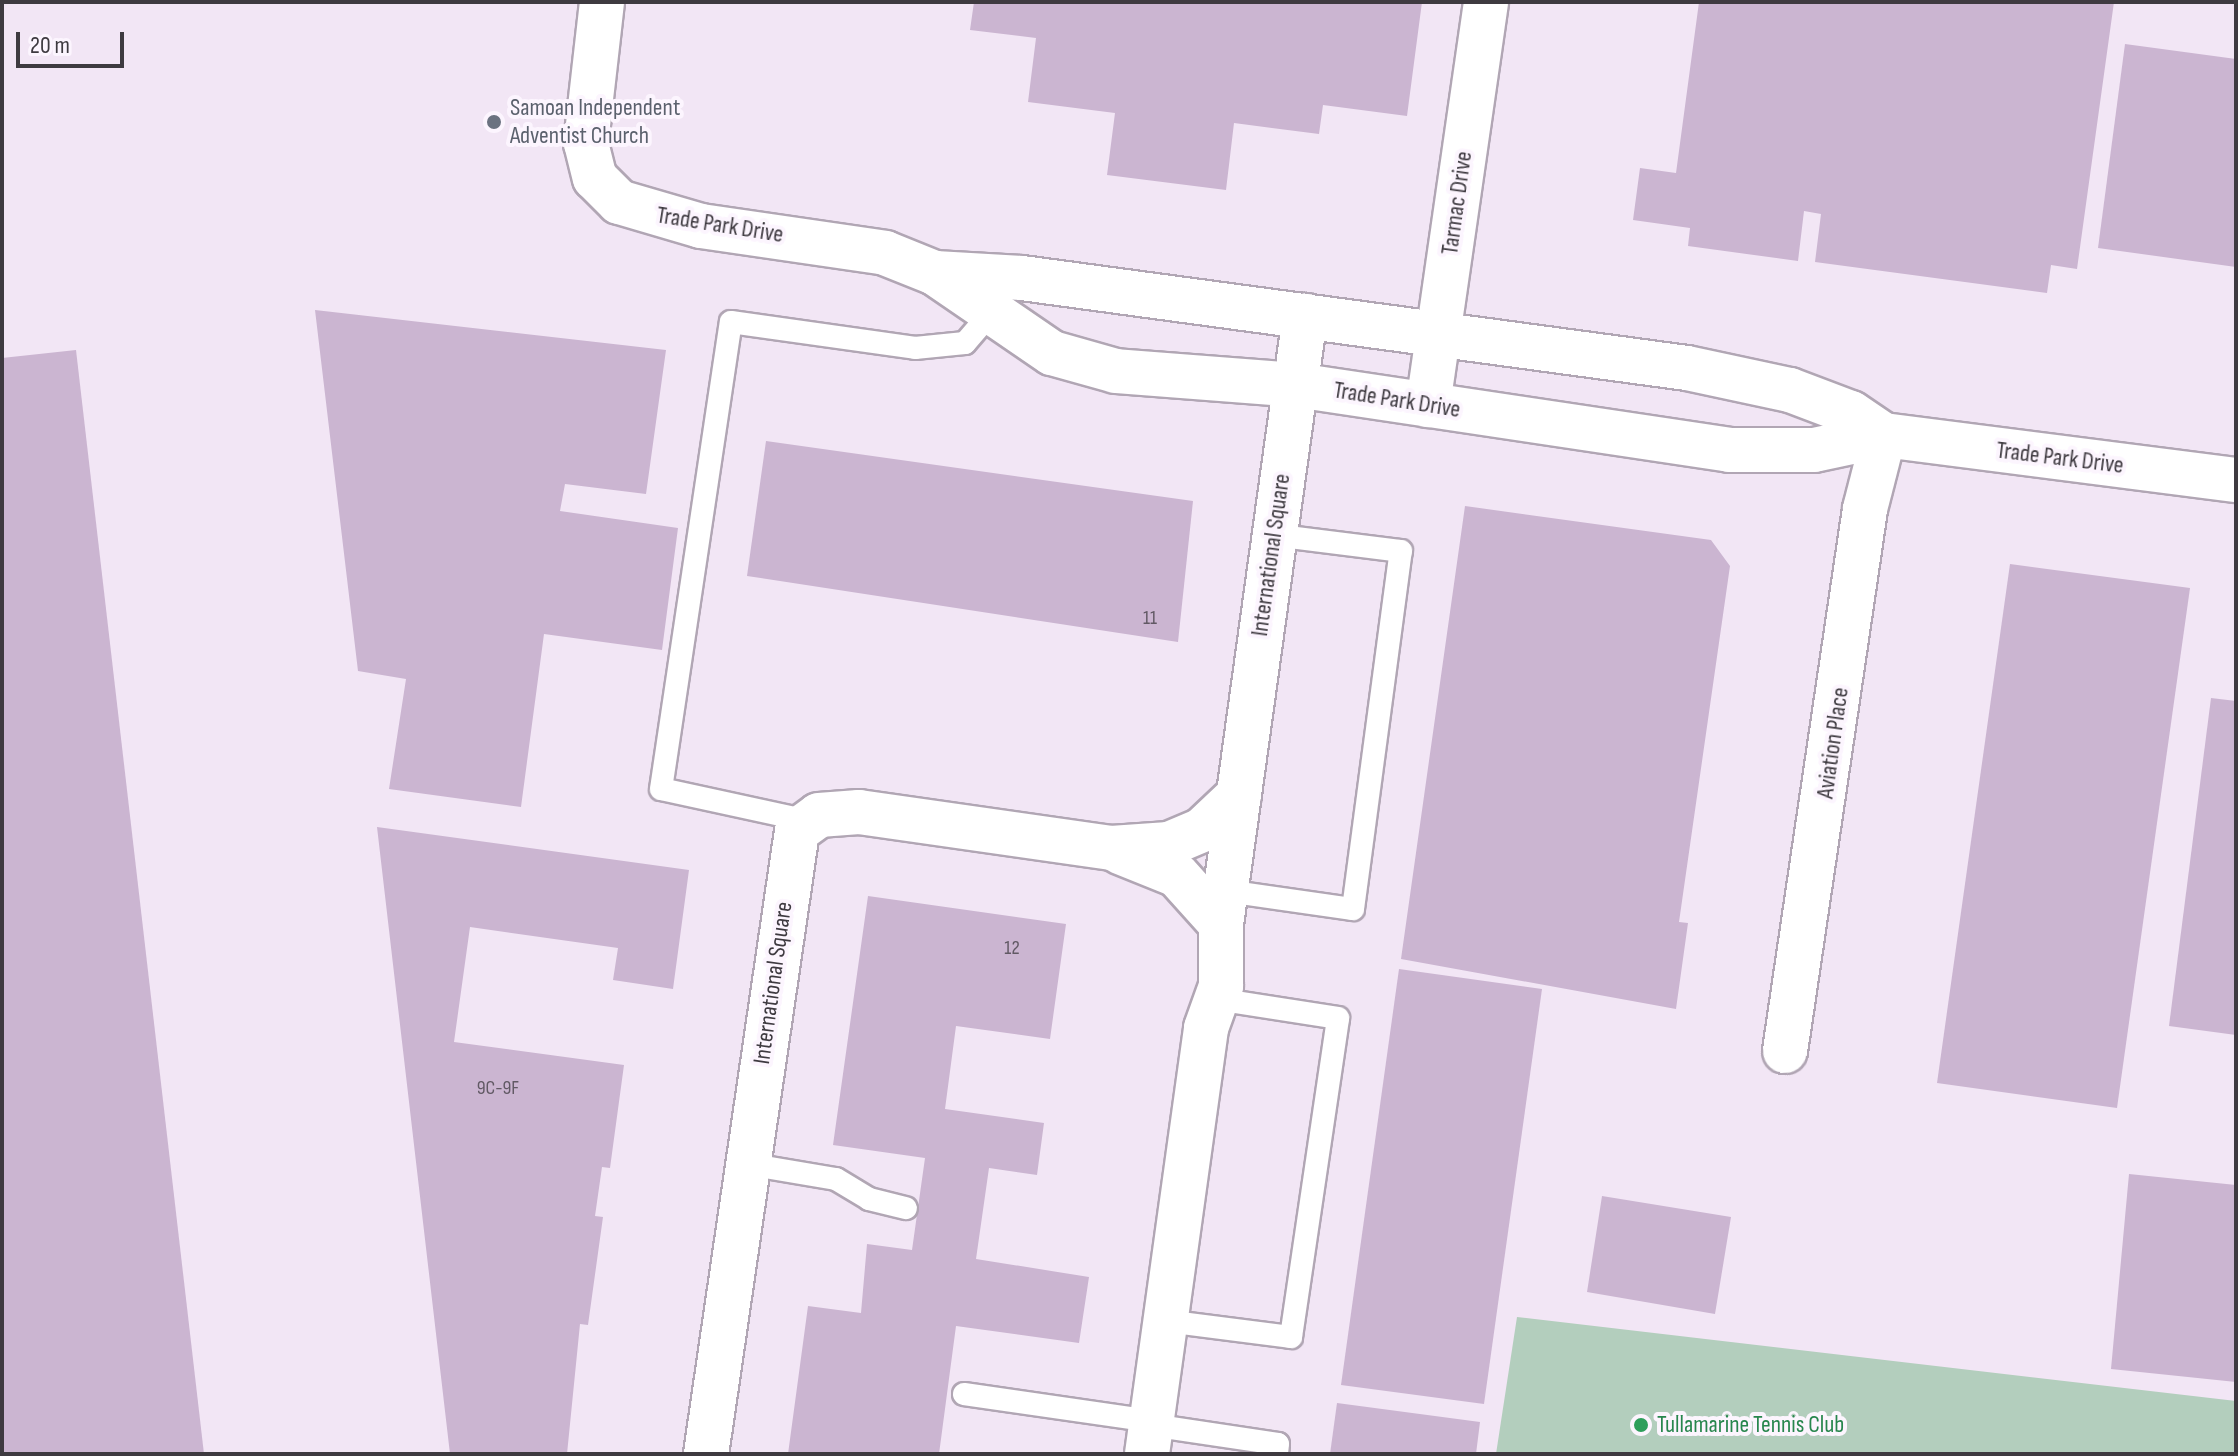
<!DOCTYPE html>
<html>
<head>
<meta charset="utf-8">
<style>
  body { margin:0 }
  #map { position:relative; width:2238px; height:1456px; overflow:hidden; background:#f2e6f5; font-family:"Sofia Sans Condensed",sans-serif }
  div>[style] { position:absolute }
  .green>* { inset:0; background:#b3cebd }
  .building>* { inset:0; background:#cbb5d1 }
  .roads { filter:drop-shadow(2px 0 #b1a6b4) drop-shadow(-2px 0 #b1a6b4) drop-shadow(0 2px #b1a6b4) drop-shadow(0 -2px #b1a6b4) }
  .lane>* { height:22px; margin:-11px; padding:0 11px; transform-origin:11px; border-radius:11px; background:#fff }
  .street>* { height:44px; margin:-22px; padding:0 22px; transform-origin:22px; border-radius:22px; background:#fff }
  .dots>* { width:22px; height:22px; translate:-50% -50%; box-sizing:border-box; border:4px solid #fcf5fe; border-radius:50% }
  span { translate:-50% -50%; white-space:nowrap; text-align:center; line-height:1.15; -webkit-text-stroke:8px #fcf5fe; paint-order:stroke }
  .number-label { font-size:20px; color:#615964 }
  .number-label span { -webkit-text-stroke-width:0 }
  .worship-label { font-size:24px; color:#5b616d }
  .left { translate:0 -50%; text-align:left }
  .street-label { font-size:24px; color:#3e3a40 }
  .leisure-label { font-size:24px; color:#27864d }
  .frame { position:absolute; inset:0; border:4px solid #3e3a40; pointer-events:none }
  .scale { position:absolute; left:16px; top:32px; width:108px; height:36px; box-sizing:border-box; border:4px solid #3e3a40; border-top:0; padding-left:10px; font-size:24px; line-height:28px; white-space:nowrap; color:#3e3a40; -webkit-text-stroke:6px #fcf5fe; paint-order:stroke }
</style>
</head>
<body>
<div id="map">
  <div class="green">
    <div style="clip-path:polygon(1517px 1317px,2236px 1401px,2236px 1454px,1496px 1454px)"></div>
  </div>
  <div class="building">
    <div style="clip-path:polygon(974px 2px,1422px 2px,1407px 116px,1323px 105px,1319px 134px,1234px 123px,1226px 190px,1107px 175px,1115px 113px,1028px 102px,1036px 38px,970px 30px)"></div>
    <div style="clip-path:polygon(1699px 2px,2114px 2px,2077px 269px,2051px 265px,2047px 293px,1815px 262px,1821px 214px,1804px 211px,1798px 261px,1688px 246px,1690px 228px,1633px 220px,1640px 168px,1676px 173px)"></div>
    <div style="clip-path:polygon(2125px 44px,2236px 59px,2236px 267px,2098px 248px)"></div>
    <div style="clip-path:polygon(315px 310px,666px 350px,646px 494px,565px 484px,560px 511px,678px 528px,662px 650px,544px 634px,521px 807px,389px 789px,406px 679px,358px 671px)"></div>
    <div style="clip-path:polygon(76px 350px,204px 1454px,2px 1454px,2px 358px)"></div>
    <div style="clip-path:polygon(766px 441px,1193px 501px,1178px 642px,747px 576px)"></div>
    <div style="clip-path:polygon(1465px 506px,1711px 540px,1730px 566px,1679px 922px,1688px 923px,1676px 1009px,1401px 959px)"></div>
    <div style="clip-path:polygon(2010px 564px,2190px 588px,2117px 1108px,1937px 1083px)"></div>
    <div style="clip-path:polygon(2211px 698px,2236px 701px,2236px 1035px,2169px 1026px)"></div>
    <div style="clip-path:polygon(377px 827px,689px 870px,673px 989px,613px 980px,618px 948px,470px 927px,454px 1042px,624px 1065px,610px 1168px,602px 1167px,595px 1216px,603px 1217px,588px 1325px,580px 1324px,567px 1454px,450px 1454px)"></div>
    <div style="clip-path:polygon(868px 896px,1066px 924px,1050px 1039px,956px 1026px,945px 1109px,1044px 1123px,1037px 1175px,989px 1168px,976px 1259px,1089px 1277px,1079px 1343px,956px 1326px,939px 1454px,788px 1454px,808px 1306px,861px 1313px,867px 1244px,912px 1250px,925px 1158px,833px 1145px)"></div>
    <div style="clip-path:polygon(1399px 969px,1542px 989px,1484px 1404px,1341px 1385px)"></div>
    <div style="clip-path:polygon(2129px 1174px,2236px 1185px,2236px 1382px,2111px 1369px)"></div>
    <div style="clip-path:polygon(1602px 1196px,1731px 1217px,1715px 1314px,1587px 1292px)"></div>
    <div style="clip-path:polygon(1337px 1403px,1480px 1422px,1476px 1454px,1330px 1454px)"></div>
  </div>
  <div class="roads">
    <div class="lane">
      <div style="left:808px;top:821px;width:150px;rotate:-167.7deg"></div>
      <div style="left:661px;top:789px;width:472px;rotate:-81.5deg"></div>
      <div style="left:731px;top:322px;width:186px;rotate:8deg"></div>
      <div style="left:915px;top:348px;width:50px;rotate:-5.7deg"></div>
      <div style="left:965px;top:343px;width:48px;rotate:-49.3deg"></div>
      <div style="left:1226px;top:891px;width:128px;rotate:8.1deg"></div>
      <div style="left:1353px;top:909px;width:361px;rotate:-82.4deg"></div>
      <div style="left:1401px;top:551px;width:129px;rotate:-172.9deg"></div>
      <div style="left:747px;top:1164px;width:90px;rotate:9.6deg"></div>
      <div style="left:836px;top:1179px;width:39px;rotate:31deg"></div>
      <div style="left:869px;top:1199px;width:38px;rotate:14deg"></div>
      <div style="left:1166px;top:1321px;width:126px;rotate:7.3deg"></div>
      <div style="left:1291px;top:1337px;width:322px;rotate:-81.6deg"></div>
      <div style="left:1338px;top:1018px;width:123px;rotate:-171.1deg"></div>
      <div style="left:964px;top:1394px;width:190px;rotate:8.2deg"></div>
      <div style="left:1151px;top:1425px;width:128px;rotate:8.5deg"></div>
      <div style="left:1278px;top:1444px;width:10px;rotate:96deg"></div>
    </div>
    <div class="street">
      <div style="left:602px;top:2px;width:142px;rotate:96.5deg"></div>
      <div style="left:586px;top:143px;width:36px;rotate:76deg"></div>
      <div style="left:595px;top:178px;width:34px;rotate:45deg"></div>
      <div style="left:619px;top:202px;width:85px;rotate:16.3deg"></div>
      <div style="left:701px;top:226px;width:186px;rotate:8.3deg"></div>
      <div style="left:885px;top:253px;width:54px;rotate:21.8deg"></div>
      <div style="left:935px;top:273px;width:142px;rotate:34.4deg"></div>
      <div style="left:1052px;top:353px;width:66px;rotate:15.7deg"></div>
      <div style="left:1116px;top:371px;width:181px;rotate:4.4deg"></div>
      <div style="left:1296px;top:385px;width:438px;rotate:8.5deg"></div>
      <div style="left:1729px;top:450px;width:85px"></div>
      <div style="left:1814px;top:450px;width:72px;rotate:-12.1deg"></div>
      <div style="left:1884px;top:435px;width:355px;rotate:7.3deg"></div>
      <div style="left:935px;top:273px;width:87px;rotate:3.3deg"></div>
      <div style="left:1022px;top:278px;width:671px;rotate:7.71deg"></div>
      <div style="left:1687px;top:368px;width:105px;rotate:12.1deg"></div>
      <div style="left:1790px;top:390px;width:65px;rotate:20.7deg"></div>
      <div style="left:1851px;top:413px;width:40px;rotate:34deg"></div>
      <div style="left:1428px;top:405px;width:407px;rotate:-81.8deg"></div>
      <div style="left:1120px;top:852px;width:61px;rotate:22deg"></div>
      <div style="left:1177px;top:875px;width:66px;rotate:48.1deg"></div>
      <div style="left:1785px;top:1051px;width:548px;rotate:-81.6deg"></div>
      <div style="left:1865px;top:509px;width:76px;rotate:-75.6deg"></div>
      <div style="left:706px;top:1454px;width:630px;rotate:-81.69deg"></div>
      <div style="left:797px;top:831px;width:27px;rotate:-36deg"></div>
      <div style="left:819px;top:815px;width:40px;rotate:-4.3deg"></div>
      <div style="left:859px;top:812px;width:255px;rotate:8.1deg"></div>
      <div style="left:1111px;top:848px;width:58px;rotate:-3.9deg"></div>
      <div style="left:1169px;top:844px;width:36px;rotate:-23deg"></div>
      <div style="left:1202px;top:830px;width:51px;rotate:-43.4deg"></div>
      <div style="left:1147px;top:1454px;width:430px;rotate:-82.1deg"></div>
      <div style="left:1206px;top:1028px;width:45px;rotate:-70.3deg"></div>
      <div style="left:1221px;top:986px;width:62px;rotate:-90deg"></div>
      <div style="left:1221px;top:924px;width:614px;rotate:-82.13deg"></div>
    </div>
  </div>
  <div class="dots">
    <div style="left:494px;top:122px;background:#6b7280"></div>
    <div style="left:1641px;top:1425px;background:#2e9e5b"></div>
  </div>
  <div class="number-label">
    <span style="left:1150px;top:618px">11</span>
    <span style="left:1012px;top:948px">12</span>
    <span style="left:498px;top:1088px">9C-9F</span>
  </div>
  <div class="worship-label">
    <span class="left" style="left:510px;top:122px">Samoan Independent<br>Adventist Church</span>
  </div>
  <div class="street-label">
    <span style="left:1457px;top:203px;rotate:-82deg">Tarmac Drive</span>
    <span style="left:720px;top:225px;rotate:9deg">Trade Park Drive</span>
    <span style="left:1397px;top:400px;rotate:9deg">Trade Park Drive</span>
    <span style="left:2060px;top:458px;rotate:7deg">Trade Park Drive</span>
    <span style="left:1271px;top:555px;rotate:-82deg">International Square</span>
    <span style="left:1833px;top:743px;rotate:-82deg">Aviation Place</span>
    <span style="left:773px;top:983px;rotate:-82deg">International Square</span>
  </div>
  <div class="leisure-label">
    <span class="left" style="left:1657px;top:1425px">Tullamarine Tennis Club</span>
  </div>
  <div class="frame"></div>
  <div class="scale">20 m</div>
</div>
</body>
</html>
